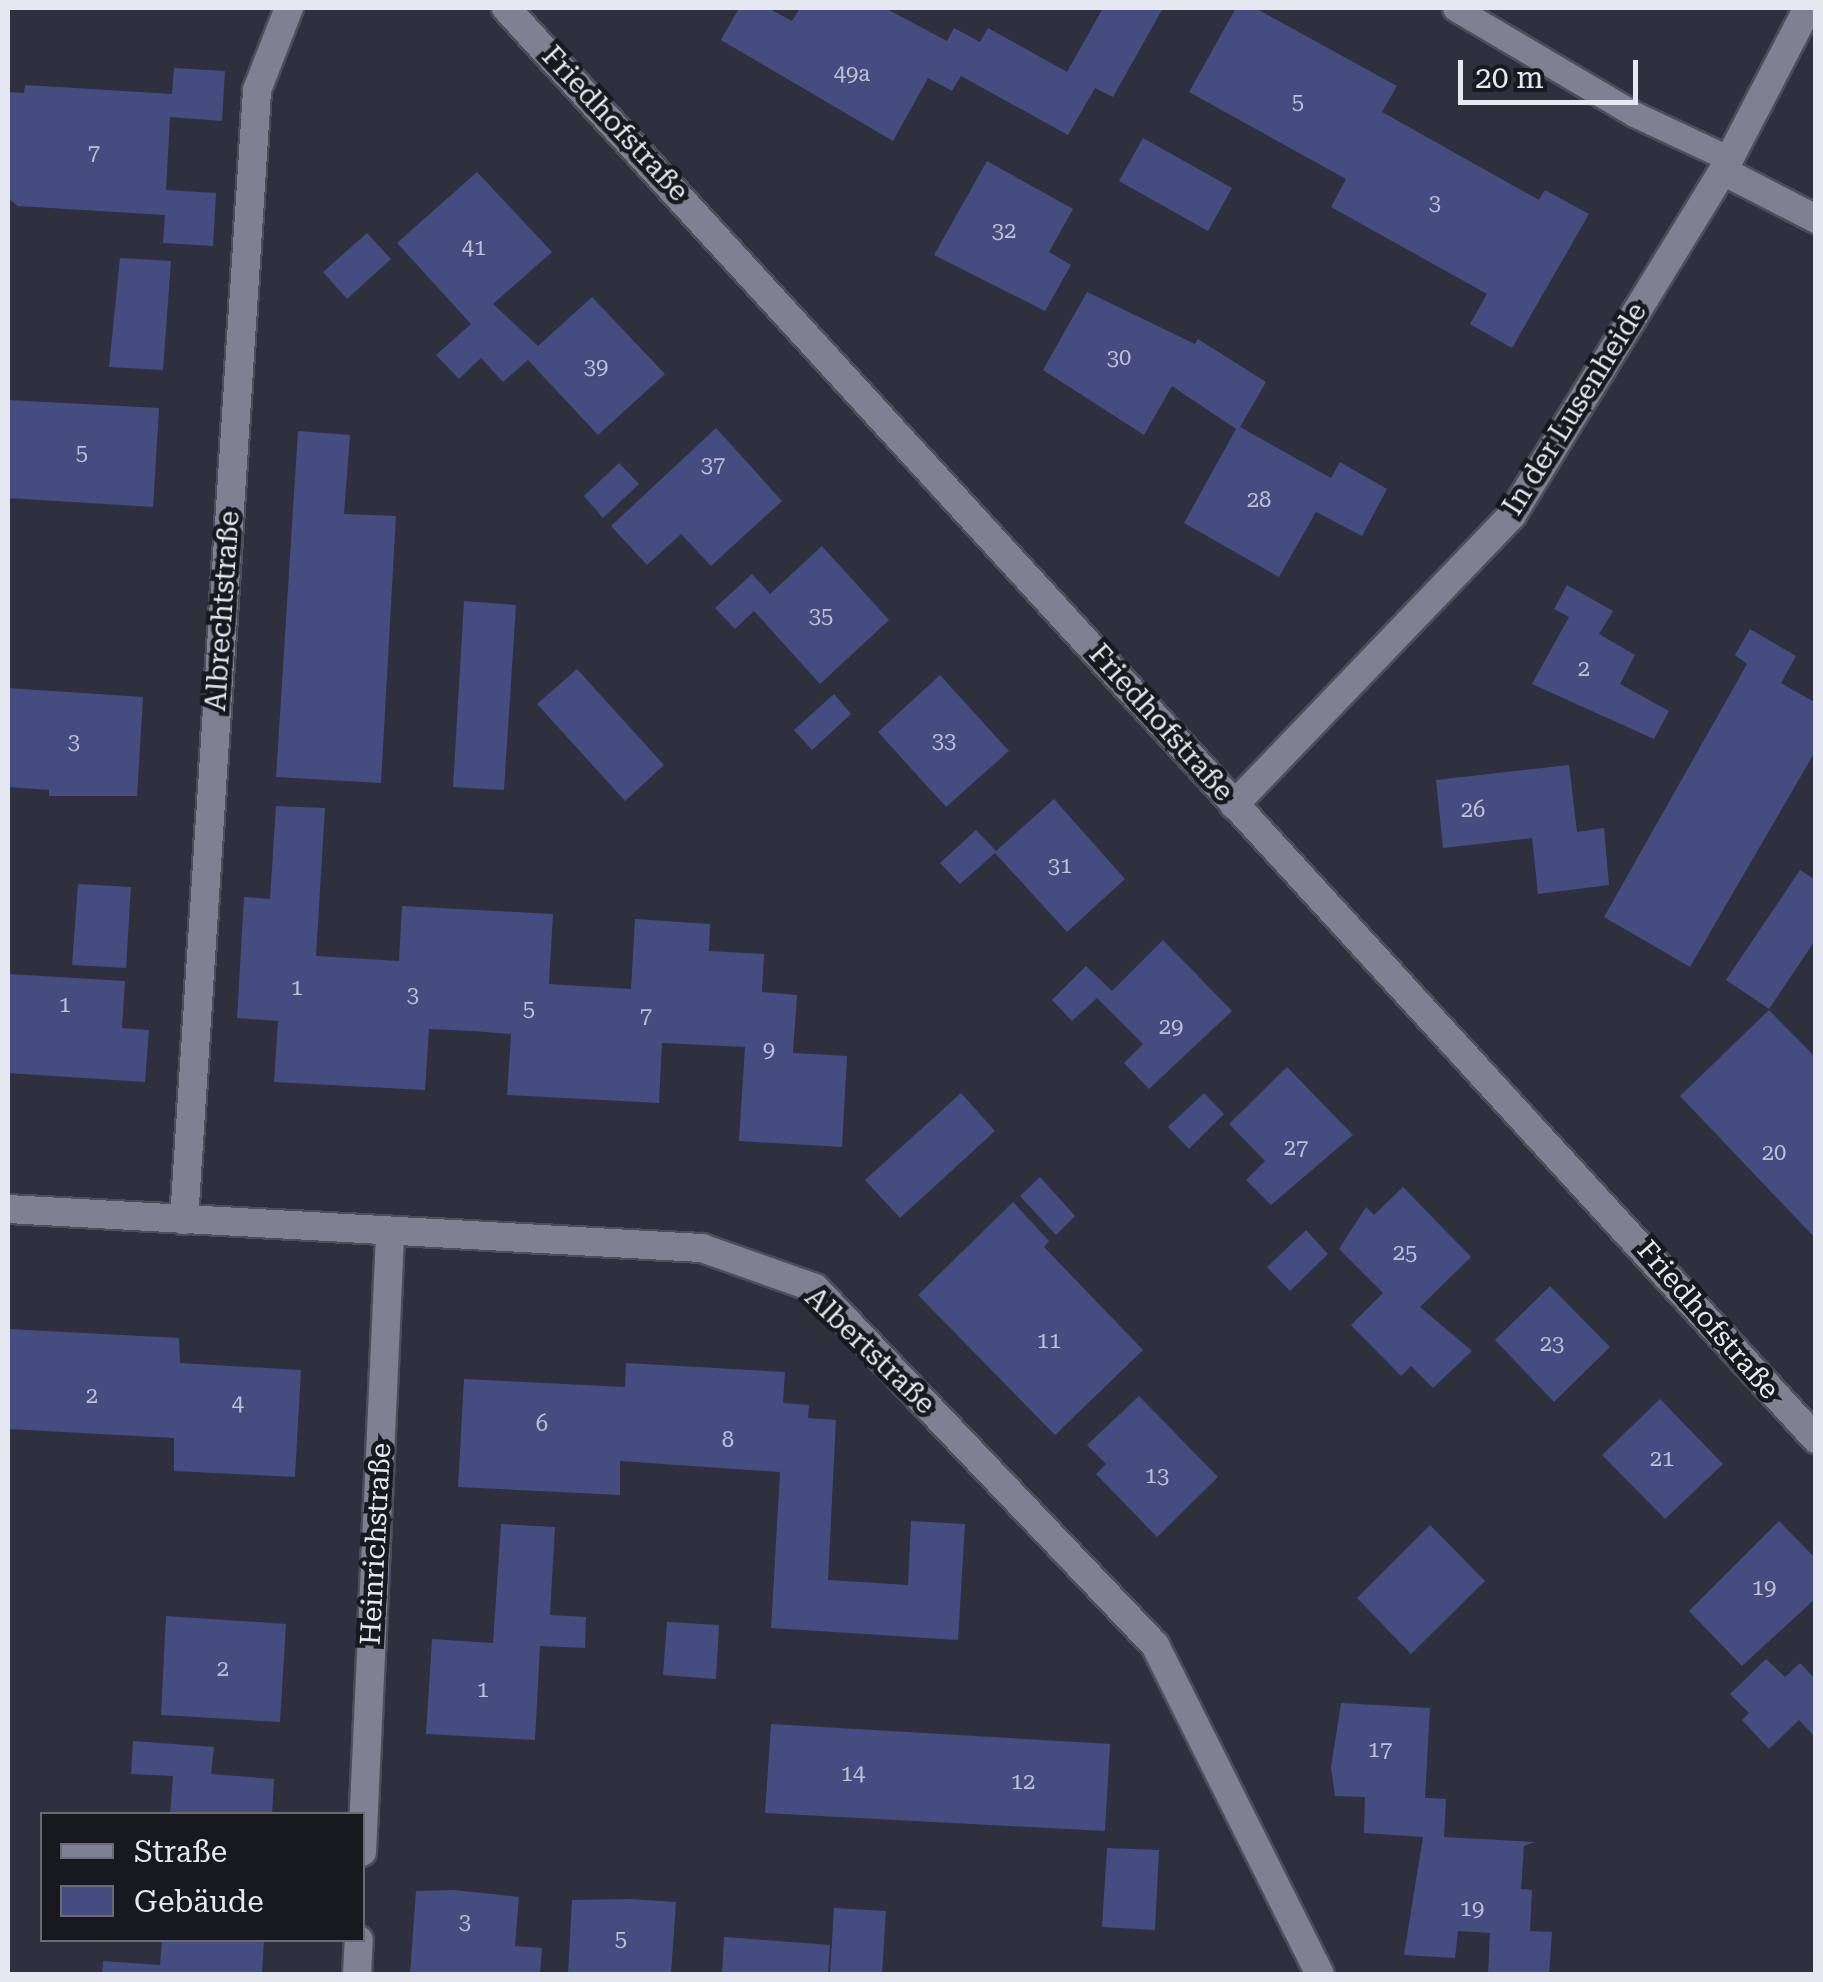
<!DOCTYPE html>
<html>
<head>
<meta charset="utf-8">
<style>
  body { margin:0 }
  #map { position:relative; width:1823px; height:1982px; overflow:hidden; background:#2e303e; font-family:"Roboto Serif",serif }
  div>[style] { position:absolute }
  .building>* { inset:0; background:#454c80 }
  .roads { filter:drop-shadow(2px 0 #4c4e5a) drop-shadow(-2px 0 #4c4e5a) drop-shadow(0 2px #4c4e5a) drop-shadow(0 -2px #4c4e5a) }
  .service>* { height:25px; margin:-12.5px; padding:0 12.5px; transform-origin:12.5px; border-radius:12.5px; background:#7e8191 }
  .minor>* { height:28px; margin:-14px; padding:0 14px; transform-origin:14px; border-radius:14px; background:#7e8191 }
  .secondary>* { height:28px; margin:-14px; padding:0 14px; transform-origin:14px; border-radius:14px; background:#7e8191 }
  span { translate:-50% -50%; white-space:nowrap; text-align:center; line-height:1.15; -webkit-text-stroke:9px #17191f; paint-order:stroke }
  .number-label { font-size:22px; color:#bec1d5 }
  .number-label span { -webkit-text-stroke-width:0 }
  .street-label { font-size:28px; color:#e6e8f1 }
  .frame { position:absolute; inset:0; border:10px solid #e6e8f1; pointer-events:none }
  .legend { position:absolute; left:40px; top:1812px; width:325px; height:130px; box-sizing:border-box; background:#17191f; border:2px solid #6a6c73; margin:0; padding:12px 18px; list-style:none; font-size:30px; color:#e6e8f1 }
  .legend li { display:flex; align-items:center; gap:20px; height:50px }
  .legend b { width:50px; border:2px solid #6a6c73 }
  .scale { position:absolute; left:1458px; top:60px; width:180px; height:45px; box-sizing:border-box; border:5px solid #e6e8f1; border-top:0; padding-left:12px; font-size:30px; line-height:35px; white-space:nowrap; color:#e6e8f1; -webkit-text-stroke:8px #17191f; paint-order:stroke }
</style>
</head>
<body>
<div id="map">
  <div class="building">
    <div style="clip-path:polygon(739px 8px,768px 8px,792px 21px,800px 8px,885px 8px,947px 41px,954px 28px,980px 42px,988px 28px,1067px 72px,1103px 8px,1163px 8px,1113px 97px,1095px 88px,1068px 135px,961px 76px,952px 91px,928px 78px,893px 141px,721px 40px)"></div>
    <div style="clip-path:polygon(1236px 8px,1255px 8px,1397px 86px,1382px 112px,1539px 200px,1545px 190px,1589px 214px,1512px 348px,1470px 324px,1487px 294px,1331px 207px,1346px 179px,1189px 92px)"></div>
    <div style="clip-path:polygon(174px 68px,225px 71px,222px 121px,170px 117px,166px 190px,216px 193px,213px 246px,163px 243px,165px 215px,18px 206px,8px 198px,8px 92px,24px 93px,25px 85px,172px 94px)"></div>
    <div style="clip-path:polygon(1143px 138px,1232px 188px,1208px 231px,1119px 181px)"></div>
    <div style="clip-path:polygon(987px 161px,1073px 209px,1049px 252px,1071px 265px,1045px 311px,934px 255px)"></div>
    <div style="clip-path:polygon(477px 172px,552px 252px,493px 304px,538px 346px,592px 297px,665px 374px,598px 435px,528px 360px,503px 382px,481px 358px,459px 379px,436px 355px,471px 324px,397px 243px)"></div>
    <div style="clip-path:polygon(367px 233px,391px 259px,347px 299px,323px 272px)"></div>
    <div style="clip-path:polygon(120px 258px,171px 261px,163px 370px,109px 367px)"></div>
    <div style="clip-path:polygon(1087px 292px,1195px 344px,1198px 339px,1266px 382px,1240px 427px,1331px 478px,1340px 462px,1387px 489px,1362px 536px,1316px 512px,1279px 577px,1184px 523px,1236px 429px,1172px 386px,1144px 435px,1043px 370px)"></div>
    <div style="clip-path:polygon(8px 400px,159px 408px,153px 507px,8px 498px)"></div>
    <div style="clip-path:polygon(716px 428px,782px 501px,711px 566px,681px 534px,647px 565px,611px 526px)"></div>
    <div style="clip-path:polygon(298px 431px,350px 435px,344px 514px,396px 516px,381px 783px,276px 777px)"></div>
    <div style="clip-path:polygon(619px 463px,639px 484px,603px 518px,584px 496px)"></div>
    <div style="clip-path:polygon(822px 546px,889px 620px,820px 684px,754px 611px,735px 629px,715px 608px,752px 574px,770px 594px)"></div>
    <div style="clip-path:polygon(1567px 585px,1613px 611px,1599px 634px,1635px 655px,1620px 684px,1669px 711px,1654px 739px,1532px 684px,1569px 617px,1554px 609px)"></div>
    <div style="clip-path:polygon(464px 601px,516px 605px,504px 790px,453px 787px)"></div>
    <div style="clip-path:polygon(1750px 629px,1796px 656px,1781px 683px,1816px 703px,1816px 750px,1690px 967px,1604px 917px,1747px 664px,1735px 655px)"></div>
    <div style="clip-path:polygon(577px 669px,664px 765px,625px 801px,537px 704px)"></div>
    <div style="clip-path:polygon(940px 675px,1009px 751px,946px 807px,878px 732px)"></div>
    <div style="clip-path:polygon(8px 688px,143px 697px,137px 796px,49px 796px,49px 790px,8px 787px)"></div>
    <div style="clip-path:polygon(834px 694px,851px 714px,812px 750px,794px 730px)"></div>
    <div style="clip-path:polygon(1569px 765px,1577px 832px,1604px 828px,1609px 885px,1538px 894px,1532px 838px,1443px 848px,1436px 780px)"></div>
    <div style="clip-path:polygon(1054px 799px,1125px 879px,1067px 932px,995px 853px,960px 884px,940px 863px,976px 830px,996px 851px)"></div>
    <div style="clip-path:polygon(276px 806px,325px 808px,316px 956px,399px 961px,402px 906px,553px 914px,549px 984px,631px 989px,635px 919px,710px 924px,709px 951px,764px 954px,762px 992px,797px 995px,793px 1053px,847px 1056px,842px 1147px,739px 1141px,745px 1047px,662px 1043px,659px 1103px,507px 1095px,511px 1034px,473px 1031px,429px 1029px,425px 1090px,274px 1082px,278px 1021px,237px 1018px,244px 897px,270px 899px)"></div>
    <div style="clip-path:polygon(1800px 870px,1816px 880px,1816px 939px,1769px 1009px,1726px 980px)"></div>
    <div style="clip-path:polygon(78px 884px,131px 887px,126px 968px,72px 965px)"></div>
    <div style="clip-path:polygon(1163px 940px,1232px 1011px,1149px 1089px,1124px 1063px,1143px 1044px,1097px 998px,1072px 1021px,1052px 1000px,1086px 966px,1112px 991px)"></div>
    <div style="clip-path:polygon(8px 974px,125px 981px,122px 1028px,149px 1030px,145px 1082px,8px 1073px)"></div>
    <div style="clip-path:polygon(1769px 1010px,1816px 1058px,1816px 1239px,1680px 1096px)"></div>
    <div style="clip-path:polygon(1287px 1067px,1353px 1135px,1271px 1205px,1246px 1180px,1265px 1161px,1229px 1124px)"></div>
    <div style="clip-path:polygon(961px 1093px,995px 1131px,900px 1218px,865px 1180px)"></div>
    <div style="clip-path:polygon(1204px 1093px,1224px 1114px,1189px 1149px,1168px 1127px)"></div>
    <div style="clip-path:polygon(1040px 1177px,1075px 1216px,1056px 1235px,1020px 1196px)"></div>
    <div style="clip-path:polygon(1403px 1187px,1471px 1257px,1420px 1307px,1472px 1351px,1433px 1388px,1411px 1366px,1401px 1376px,1351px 1325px,1383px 1293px,1339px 1249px,1366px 1207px,1374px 1215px)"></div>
    <div style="clip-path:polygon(1013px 1202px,1049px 1241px,1044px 1247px,1143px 1350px,1055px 1435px,918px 1295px)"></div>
    <div style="clip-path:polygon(1306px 1230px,1328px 1254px,1290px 1291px,1267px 1267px)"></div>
    <div style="clip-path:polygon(1550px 1286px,1610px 1347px,1554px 1402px,1495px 1340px)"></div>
    <div style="clip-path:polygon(8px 1329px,179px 1338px,180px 1363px,301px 1370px,295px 1477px,174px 1471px,174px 1438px,8px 1429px)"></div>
    <div style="clip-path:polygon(626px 1363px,785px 1372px,783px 1403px,809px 1405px,808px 1418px,836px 1420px,828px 1580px,908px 1585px,911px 1521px,965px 1524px,958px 1640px,771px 1628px,780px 1472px,620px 1461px,620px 1495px,458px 1487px,464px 1379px,625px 1387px)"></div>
    <div style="clip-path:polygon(1139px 1396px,1218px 1477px,1157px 1537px,1096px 1474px,1106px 1464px,1087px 1445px)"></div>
    <div style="clip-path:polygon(1660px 1399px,1723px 1464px,1665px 1519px,1602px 1455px)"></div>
    <div style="clip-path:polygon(1779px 1521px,1816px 1559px,1816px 1598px,1742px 1666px,1689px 1611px)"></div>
    <div style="clip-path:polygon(501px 1524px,555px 1527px,550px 1615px,586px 1617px,585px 1648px,540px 1646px,535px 1740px,426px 1734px,432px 1639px,493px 1643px)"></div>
    <div style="clip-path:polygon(1430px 1525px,1485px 1581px,1411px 1654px,1357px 1598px)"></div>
    <div style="clip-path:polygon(166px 1616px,286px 1624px,280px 1722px,161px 1715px)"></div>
    <div style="clip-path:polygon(667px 1622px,719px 1625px,716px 1679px,663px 1675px)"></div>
    <div style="clip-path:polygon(1766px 1659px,1785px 1677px,1800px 1663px,1816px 1680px,1816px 1738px,1799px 1720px,1769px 1749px,1742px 1720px,1749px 1713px,1730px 1694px)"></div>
    <div style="clip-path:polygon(1341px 1703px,1430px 1708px,1425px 1798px,1446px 1799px,1444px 1837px,1535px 1842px,1524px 1846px,1521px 1889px,1532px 1890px,1530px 1931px,1552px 1932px,1549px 1974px,1488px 1974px,1490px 1933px,1458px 1931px,1455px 1958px,1404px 1955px,1423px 1837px,1364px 1833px,1365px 1797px,1335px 1796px,1331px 1767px)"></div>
    <div style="clip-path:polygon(771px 1724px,1110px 1744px,1105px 1831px,765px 1813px)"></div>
    <div style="clip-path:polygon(133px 1741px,214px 1747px,211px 1774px,274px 1779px,272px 1814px,170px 1814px,173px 1776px,131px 1774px)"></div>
    <div style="clip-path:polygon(1107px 1848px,1159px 1850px,1155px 1930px,1102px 1927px)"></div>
    <div style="clip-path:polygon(454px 1890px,519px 1897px,515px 1946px,542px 1948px,540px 1974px,410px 1974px,416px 1891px)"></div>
    <div style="clip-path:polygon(631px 1899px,676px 1902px,671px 1974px,568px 1974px,572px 1900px)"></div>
    <div style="clip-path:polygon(834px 1908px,886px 1911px,882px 1974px,830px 1974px)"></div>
    <div style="clip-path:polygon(724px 1937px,830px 1945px,828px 1974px,722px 1974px)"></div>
    <div style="clip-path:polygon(162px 1940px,264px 1940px,262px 1974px,102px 1974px,103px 1961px,160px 1965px)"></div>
  </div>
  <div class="roads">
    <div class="service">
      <div style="left:1455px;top:8px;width:208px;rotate:30.6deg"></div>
      <div style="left:1634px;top:114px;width:106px;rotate:25.1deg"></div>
    </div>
    <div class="minor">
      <div style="left:1723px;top:171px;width:105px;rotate:27.3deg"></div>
      <div style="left:1234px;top:805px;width:402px;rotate:-46.2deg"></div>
      <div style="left:1512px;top:515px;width:404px;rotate:-58.5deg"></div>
      <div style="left:1723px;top:171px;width:184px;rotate:-62.5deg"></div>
      <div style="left:8px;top:1209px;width:695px;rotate:3.22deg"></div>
      <div style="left:702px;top:1248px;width:120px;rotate:19.5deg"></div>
      <div style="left:815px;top:1288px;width:493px;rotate:46.4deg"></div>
      <div style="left:1155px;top:1645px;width:368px;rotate:63.4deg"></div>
      <div style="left:184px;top:1220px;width:1132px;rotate:-86.3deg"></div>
      <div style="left:257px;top:90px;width:88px;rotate:-68.7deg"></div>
      <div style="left:362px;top:1852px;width:618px;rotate:-87.4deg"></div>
      <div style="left:357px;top:1974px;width:34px;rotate:-87deg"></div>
    </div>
    <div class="secondary">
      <div style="left:506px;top:8px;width:1940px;rotate:47.53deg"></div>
    </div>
  </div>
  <div class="number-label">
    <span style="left:852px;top:74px">49a</span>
    <span style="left:1298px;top:102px">5</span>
    <span style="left:94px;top:153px">7</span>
    <span style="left:1435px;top:203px">3</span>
    <span style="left:1004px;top:231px">32</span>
    <span style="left:474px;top:248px">41</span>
    <span style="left:1119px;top:358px">30</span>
    <span style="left:596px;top:367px">39</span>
    <span style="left:82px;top:453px">5</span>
    <span style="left:713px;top:465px">37</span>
    <span style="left:1259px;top:500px">28</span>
    <span style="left:821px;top:616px">35</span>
    <span style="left:1584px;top:669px">2</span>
    <span style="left:944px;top:741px">33</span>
    <span style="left:74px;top:742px">3</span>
    <span style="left:1473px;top:810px">26</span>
    <span style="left:1060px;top:866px">31</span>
    <span style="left:297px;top:988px">1</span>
    <span style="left:413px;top:995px">3</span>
    <span style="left:65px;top:1005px">1</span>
    <span style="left:529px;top:1009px">5</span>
    <span style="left:646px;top:1016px">7</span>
    <span style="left:1171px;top:1027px">29</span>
    <span style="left:769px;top:1050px">9</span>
    <span style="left:1296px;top:1148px">27</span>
    <span style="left:1774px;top:1153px">20</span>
    <span style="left:1405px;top:1253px">25</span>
    <span style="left:1049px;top:1341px">11</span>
    <span style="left:1552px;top:1344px">23</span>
    <span style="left:92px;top:1396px">2</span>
    <span style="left:238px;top:1404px">4</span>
    <span style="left:542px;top:1424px">6</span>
    <span style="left:728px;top:1440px">8</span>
    <span style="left:1662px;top:1459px">21</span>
    <span style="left:1157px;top:1476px">13</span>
    <span style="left:1764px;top:1588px">19</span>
    <span style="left:223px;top:1669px">2</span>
    <span style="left:483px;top:1690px">1</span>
    <span style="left:1380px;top:1750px">17</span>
    <span style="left:853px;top:1774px">14</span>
    <span style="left:1023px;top:1782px">12</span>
    <span style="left:1472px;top:1909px">19</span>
    <span style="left:465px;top:1922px">3</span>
    <span style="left:621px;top:1939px">5</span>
  </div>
  <div class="street-label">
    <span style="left:615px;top:124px;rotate:47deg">Friedhofstraße</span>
    <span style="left:1575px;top:409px;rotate:-58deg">In der Lusenheide</span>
    <span style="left:223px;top:611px;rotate:-86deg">Albrechtstraße</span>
    <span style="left:1161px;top:723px;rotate:48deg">Friedhofstraße</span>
    <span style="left:1708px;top:1320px;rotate:49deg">Friedhofstraße</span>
    <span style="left:870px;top:1351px;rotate:44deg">Albertstraße</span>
    <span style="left:376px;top:1544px;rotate:-87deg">Heinrichstraße</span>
  </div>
  <div class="frame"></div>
  <ul class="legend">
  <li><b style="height:12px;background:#7e8191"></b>Straße</li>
  <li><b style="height:28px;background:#454c80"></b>Gebäude</li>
  </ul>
  <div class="scale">20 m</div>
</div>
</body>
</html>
